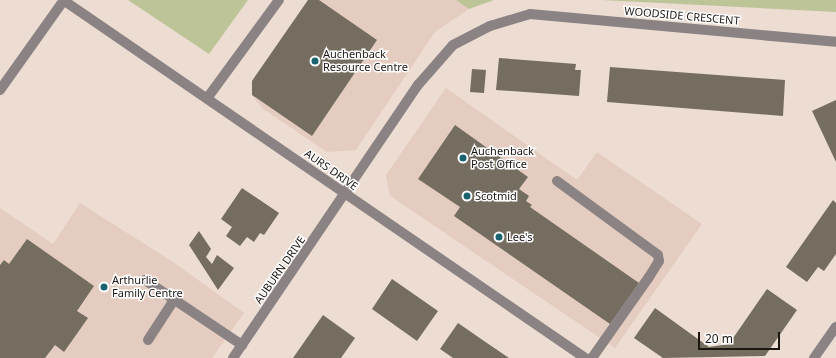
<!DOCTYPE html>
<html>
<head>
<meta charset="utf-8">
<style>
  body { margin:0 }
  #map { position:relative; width:836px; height:358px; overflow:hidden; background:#ecdcd2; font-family:"Noto Sans",sans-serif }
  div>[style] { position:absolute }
  .built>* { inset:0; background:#e4cdc0 }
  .green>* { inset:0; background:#bdc598 }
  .building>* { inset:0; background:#746d60 }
  .minor>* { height:10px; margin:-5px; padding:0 5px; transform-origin:5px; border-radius:5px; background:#8b8383 }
  .dots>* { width:11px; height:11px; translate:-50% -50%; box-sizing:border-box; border:2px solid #fff; border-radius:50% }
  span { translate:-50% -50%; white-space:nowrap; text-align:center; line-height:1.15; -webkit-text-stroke:3px #fff; paint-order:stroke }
  .street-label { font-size:11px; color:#1d1714 }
  .poi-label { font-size:11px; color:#1d1714 }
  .left { translate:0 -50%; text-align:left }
  .scale { position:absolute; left:698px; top:332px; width:82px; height:18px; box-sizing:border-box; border:2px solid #1d1714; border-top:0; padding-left:5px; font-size:12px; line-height:14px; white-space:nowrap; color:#1d1714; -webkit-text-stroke:3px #fff; paint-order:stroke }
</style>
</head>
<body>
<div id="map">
  <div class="built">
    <div style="clip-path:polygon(308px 0,456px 0,469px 9px,435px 32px,356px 150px,327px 152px,263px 109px,252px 95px,252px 81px)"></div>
    <div style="clip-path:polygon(446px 88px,577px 180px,597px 152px,702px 224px,615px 348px,390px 196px,386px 175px)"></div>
    <div style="clip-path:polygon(80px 203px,173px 262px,244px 313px,212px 358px,0 358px,0 208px,53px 244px)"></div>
  </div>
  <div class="green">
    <div style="clip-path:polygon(128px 0,248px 0,209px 54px)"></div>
    <div style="clip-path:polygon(456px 0,494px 0,469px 9px)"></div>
    <div style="clip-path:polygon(602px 0,836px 0,836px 12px)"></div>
  </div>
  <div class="building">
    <div style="clip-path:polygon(308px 0,319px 0,377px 40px,312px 136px,252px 95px,252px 81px)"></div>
    <div style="clip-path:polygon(499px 58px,576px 64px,575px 70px,581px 70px,579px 96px,496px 90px)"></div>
    <div style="clip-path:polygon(610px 67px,785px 80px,783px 116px,607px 102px)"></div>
    <div style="clip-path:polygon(472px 69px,486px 70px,484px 93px,470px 92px)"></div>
    <div style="clip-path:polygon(836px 100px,836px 162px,812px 111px)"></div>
    <div style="clip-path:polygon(455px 125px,528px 177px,519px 189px,529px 196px,526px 201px,532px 205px,530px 207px,639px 283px,610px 324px,454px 216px,460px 207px,418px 179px)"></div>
    <div style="clip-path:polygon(242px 188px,279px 213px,264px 235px,260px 233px,254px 242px,247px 237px,240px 246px,226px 236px,232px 227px,221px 219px)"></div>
    <div style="clip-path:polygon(833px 200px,836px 203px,836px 254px,824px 271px,818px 267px,807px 282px,786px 267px)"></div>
    <div style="clip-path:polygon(199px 231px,211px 249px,206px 257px,212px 264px,217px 255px,234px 268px,218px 290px,189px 245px)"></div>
    <div style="clip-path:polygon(27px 239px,94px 286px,77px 311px,88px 318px,64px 352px,55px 345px,45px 358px,0 358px,0 265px,4px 260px,9px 264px)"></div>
    <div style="clip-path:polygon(392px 279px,438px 311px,417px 341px,372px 309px)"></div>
    <div style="clip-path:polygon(767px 289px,797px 310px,765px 356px,663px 358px,634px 338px,655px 308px,709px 347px,729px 344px)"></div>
    <div style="clip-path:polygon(323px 315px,355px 338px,341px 358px,293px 358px)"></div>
    <div style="clip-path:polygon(458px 323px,484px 341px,509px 358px,453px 358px,440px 349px)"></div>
  </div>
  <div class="minor">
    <div style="left:63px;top:0;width:633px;rotate:34.44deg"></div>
    <div style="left:0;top:90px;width:110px;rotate:-54.6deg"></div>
    <div style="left:208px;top:97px;width:120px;rotate:-53.8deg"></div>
    <div style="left:557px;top:181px;width:125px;rotate:36.2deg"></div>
    <div style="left:658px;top:255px;width:6px;rotate:81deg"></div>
    <div style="left:659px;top:261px;width:19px;rotate:122deg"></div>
    <div style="left:649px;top:277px;width:99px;rotate:125.1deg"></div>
    <div style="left:145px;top:280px;width:117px;rotate:33.8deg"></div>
    <div style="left:148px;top:340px;width:48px;rotate:-57deg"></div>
    <div style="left:233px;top:358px;width:330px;rotate:-55.9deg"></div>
    <div style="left:418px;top:85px;width:53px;rotate:-48.8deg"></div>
    <div style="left:453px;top:45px;width:42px;rotate:-27.2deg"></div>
    <div style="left:490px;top:26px;width:42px;rotate:-16.7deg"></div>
    <div style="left:530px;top:14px;width:307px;rotate:5.2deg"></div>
    <div style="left:814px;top:358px;width:38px;rotate:-55deg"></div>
  </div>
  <div class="dots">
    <div style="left:315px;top:61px;background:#18636f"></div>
    <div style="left:463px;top:158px;background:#18636f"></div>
    <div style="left:467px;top:196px;background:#18636f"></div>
    <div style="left:499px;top:237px;background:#18636f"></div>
    <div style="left:104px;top:287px;background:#18636f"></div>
  </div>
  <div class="street-label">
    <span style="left:682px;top:16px;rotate:5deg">WOODSIDE CRESCENT</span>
    <span style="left:331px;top:170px;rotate:35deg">AURS DRIVE</span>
    <span style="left:280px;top:270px;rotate:-55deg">AUBURN DRIVE</span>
  </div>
  <div class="poi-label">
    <span class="left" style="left:323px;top:61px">Auchenback<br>Resource Centre</span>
    <span class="left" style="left:471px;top:158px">Auchenback<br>Post Office</span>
    <span class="left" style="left:475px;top:196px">Scotmid</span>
    <span class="left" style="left:507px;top:237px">Lee's</span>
    <span class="left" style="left:112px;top:287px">Arthurlie<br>Family Centre</span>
  </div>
  <div class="scale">20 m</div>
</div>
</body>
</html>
